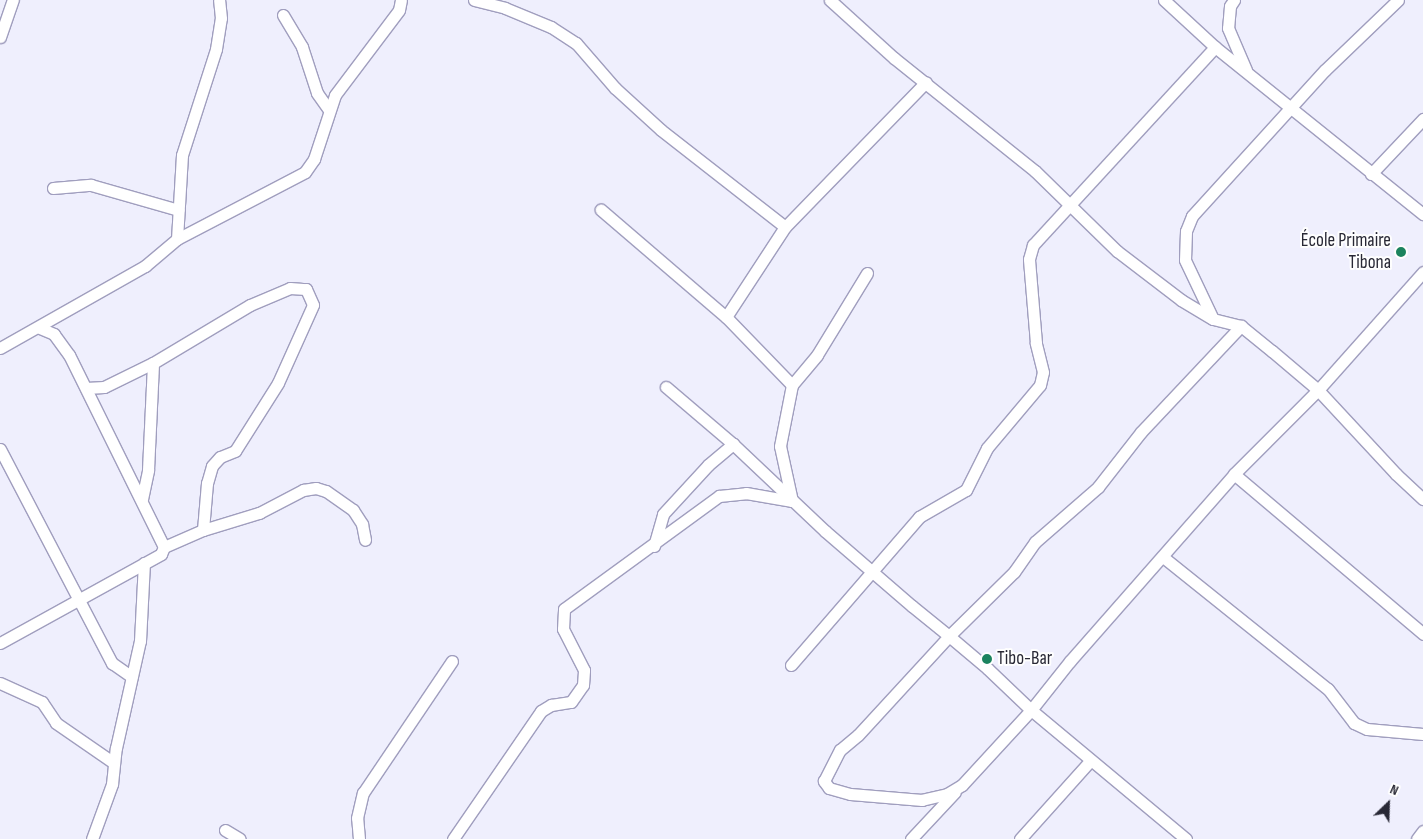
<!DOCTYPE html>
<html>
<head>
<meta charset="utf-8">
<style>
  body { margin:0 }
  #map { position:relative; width:1423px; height:839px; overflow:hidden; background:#efeffd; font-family:"Sofia Sans Condensed",sans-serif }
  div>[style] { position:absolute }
  .roads { filter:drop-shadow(1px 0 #a09ebe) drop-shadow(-1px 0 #a09ebe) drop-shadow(0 1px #a09ebe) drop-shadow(0 -1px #a09ebe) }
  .minor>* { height:11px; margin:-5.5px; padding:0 5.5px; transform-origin:5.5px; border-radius:5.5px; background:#fff }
  .dots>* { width:14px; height:14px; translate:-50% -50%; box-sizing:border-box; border:2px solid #fefefe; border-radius:50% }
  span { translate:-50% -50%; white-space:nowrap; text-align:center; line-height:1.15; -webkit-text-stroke:4px #fefefe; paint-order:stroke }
  .poi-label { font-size:19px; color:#282835 }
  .right { translate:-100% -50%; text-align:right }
  .left { translate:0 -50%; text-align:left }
  .north { position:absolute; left:1363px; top:779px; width:50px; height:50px; -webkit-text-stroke:4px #fefefe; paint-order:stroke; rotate:24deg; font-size:14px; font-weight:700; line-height:20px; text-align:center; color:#282835 }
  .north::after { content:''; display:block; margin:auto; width:18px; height:22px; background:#282835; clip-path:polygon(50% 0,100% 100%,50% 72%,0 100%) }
</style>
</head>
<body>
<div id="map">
  <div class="roads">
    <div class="minor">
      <div style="left:474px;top:0;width:32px;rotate:14deg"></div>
      <div style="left:505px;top:8px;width:50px;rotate:22.4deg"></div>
      <div style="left:551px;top:27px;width:30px;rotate:33deg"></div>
      <div style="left:576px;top:43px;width:60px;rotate:49.1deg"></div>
      <div style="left:615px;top:88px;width:62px;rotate:42.4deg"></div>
      <div style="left:661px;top:130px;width:157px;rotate:38deg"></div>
      <div style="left:830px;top:0;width:86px;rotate:42.2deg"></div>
      <div style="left:894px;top:58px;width:181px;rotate:38.7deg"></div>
      <div style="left:1035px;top:171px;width:115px;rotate:44.3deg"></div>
      <div style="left:1117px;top:251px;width:81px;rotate:37.4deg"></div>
      <div style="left:1181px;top:300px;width:37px;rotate:31deg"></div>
      <div style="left:1213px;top:319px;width:29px;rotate:14deg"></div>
      <div style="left:1241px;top:326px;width:40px;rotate:39deg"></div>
      <div style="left:1272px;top:351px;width:60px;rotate:40.3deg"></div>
      <div style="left:1318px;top:390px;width:115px;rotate:47.1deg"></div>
      <div style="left:1396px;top:474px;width:37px;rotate:43deg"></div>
      <div style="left:1164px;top:0;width:69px;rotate:42.7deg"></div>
      <div style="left:1215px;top:47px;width:267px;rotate:38.8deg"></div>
      <div style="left:1234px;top:0;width:7px;rotate:124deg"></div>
      <div style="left:1230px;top:6px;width:22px;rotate:95deg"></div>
      <div style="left:1228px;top:28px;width:46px;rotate:66.8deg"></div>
      <div style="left:283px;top:15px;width:37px;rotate:59deg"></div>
      <div style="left:302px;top:47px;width:48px;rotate:71.9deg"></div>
      <div style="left:317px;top:93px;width:21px;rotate:55deg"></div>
      <div style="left:0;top:37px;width:39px;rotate:-71deg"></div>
      <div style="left:1371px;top:174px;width:76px;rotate:-46.6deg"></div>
      <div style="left:53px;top:188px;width:38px;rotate:-5deg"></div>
      <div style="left:91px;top:185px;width:91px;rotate:15.9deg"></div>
      <div style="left:177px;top:239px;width:144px;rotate:-27.6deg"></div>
      <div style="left:305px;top:172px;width:16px;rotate:-55deg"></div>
      <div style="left:314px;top:159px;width:67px;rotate:-71.8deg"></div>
      <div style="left:335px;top:95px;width:106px;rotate:-53deg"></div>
      <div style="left:399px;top:10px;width:10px;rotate:-79deg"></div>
      <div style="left:726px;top:317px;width:108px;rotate:-56.8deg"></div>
      <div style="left:785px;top:227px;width:202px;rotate:-45.8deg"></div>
      <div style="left:1213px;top:319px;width:65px;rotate:-115.4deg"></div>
      <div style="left:1185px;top:260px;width:29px;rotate:-88deg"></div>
      <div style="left:1186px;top:231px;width:16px;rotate:-68deg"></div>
      <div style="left:1192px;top:216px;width:197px;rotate:-47.7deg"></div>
      <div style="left:1325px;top:70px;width:101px;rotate:-43.8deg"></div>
      <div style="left:0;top:348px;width:167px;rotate:-29.5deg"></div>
      <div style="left:145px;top:266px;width:42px;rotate:-40.2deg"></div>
      <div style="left:177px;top:239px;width:84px;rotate:-86.6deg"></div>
      <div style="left:182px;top:155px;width:111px;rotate:-72.2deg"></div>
      <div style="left:216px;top:49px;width:31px;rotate:-81deg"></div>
      <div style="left:221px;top:18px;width:18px;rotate:-96deg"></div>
      <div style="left:792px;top:385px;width:39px;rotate:-50deg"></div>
      <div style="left:817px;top:355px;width:96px;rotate:-58.6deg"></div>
      <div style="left:666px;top:387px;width:88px;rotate:40.4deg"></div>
      <div style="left:733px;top:444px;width:127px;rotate:43.4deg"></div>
      <div style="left:825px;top:531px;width:115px;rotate:40.8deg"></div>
      <div style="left:912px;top:606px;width:48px;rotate:39deg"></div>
      <div style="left:949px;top:636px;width:51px;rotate:40.2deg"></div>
      <div style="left:988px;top:669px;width:59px;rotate:43.6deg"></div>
      <div style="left:1031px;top:710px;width:102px;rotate:132.6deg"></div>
      <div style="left:962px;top:785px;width:17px;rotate:149deg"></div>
      <div style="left:947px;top:794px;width:26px;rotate:167deg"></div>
      <div style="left:922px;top:800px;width:72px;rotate:-175.2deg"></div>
      <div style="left:850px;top:794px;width:22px;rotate:-164deg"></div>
      <div style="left:829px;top:788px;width:9px;rotate:-126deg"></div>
      <div style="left:824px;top:781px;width:35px;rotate:-63deg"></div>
      <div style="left:840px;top:750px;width:23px;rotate:-40deg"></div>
      <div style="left:858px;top:735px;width:134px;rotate:-47.4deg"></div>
      <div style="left:949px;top:636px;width:91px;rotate:-44.6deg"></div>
      <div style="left:1014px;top:572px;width:37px;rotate:-55deg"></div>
      <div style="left:1035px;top:542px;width:84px;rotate:-41.1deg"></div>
      <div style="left:1098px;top:487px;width:70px;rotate:-52deg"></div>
      <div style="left:1141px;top:432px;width:146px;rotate:-46.7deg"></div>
      <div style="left:86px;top:388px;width:18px;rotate:-3deg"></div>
      <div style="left:104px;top:387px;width:55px;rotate:-26.1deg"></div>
      <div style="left:153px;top:363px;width:113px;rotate:-30.9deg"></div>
      <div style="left:250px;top:305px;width:43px;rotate:-23deg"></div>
      <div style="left:290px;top:288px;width:16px;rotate:4deg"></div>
      <div style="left:306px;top:289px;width:17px;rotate:66deg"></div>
      <div style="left:313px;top:305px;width:85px;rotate:114.2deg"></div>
      <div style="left:278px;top:383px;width:80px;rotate:122.3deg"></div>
      <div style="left:235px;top:451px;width:16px;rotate:158deg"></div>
      <div style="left:220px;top:457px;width:12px;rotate:132deg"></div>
      <div style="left:212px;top:466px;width:18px;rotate:106deg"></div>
      <div style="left:207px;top:483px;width:47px;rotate:94.9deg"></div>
      <div style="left:0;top:449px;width:242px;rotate:62.4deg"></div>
      <div style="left:112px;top:663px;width:24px;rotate:35deg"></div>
      <div style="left:1234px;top:474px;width:248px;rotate:40.2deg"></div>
      <div style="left:142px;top:499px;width:30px;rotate:-78deg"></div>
      <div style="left:148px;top:470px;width:107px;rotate:-87.3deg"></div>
      <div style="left:654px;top:546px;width:33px;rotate:-74deg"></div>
      <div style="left:663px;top:514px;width:67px;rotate:-47.4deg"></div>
      <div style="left:708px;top:465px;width:33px;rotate:-40deg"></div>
      <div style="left:164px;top:547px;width:43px;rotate:-23.6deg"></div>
      <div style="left:203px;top:530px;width:59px;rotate:-16.9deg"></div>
      <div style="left:259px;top:513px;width:50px;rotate:-27.6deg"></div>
      <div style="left:303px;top:490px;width:13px;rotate:-9deg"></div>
      <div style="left:316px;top:488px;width:10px;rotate:17deg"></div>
      <div style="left:326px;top:491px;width:33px;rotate:35deg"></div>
      <div style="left:353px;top:510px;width:17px;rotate:57deg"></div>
      <div style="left:362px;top:524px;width:16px;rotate:79deg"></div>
      <div style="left:1163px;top:557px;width:211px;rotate:38.7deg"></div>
      <div style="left:1328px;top:689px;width:43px;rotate:52.6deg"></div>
      <div style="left:1354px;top:723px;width:14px;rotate:25deg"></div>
      <div style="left:1367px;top:729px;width:56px;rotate:5.1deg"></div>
      <div style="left:0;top:643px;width:184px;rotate:-28.9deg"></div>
      <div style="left:161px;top:554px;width:8px;rotate:-67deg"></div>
      <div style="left:164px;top:547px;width:214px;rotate:-116.3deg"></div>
      <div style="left:69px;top:355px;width:26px;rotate:-126deg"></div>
      <div style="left:54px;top:334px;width:15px;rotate:-157deg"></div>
      <div style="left:791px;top:665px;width:196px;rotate:-49.1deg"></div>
      <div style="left:919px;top:517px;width:54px;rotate:-29.9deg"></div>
      <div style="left:966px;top:490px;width:47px;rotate:-63.4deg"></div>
      <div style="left:987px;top:448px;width:82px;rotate:-49.9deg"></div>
      <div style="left:1040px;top:385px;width:13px;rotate:-77deg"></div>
      <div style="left:1043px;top:372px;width:30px;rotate:-104deg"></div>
      <div style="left:1036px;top:343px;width:84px;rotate:-94.8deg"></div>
      <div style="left:1029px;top:259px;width:15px;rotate:-74deg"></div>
      <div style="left:1033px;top:245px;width:269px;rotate:-47.4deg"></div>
      <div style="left:0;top:683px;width:46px;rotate:24.3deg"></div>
      <div style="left:42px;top:702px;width:25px;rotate:56deg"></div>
      <div style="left:56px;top:723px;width:70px;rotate:34.6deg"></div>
      <div style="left:225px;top:830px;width:17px;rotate:31deg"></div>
      <div style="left:92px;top:839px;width:59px;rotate:-70deg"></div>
      <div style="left:112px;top:784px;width:36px;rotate:-84deg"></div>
      <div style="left:116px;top:748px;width:110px;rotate:-77.4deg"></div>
      <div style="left:140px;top:641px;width:78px;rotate:-87.1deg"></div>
      <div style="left:359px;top:839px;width:21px;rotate:-95deg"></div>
      <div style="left:357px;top:818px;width:26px;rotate:-77deg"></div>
      <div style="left:363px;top:793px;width:159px;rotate:-56deg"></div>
      <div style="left:453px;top:839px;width:155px;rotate:-55.5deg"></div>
      <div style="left:541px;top:711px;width:12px;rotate:-31deg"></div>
      <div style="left:551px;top:705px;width:20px;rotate:-9deg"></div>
      <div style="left:571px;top:702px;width:21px;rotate:-55deg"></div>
      <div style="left:583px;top:685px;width:15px;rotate:-86deg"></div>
      <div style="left:584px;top:670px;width:46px;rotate:-117.1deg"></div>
      <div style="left:563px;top:629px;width:20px;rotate:-87deg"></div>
      <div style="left:564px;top:609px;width:192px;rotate:-36.1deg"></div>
      <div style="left:719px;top:496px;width:27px;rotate:-6deg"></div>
      <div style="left:746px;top:493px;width:47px;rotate:9.9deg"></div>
      <div style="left:792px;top:501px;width:56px;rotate:-102.3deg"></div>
      <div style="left:780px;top:446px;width:62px;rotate:-78.9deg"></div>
      <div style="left:792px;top:385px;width:95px;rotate:-134.1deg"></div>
      <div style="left:726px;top:317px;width:165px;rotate:-139.4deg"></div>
      <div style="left:911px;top:839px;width:64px;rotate:-46.9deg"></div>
      <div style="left:1020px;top:839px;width:105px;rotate:-48.1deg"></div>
      <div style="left:1186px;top:839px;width:202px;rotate:-140.2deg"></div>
      <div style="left:1031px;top:710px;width:63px;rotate:-51.5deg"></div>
      <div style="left:1070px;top:661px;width:249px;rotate:-48.7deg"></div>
      <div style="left:1234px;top:474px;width:119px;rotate:-45deg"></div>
      <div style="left:1318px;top:390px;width:158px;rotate:-48.3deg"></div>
      <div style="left:1417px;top:839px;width:10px;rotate:-53deg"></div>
    </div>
  </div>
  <div class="dots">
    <div style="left:1401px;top:252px;background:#1b835e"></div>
    <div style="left:987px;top:659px;background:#1b835e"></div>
  </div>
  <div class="poi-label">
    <span class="right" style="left:1391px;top:252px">École Primaire<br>Tibona</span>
    <span class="left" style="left:997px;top:659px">Tibo-Bar</span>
  </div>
  <div class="north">N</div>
</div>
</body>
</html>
